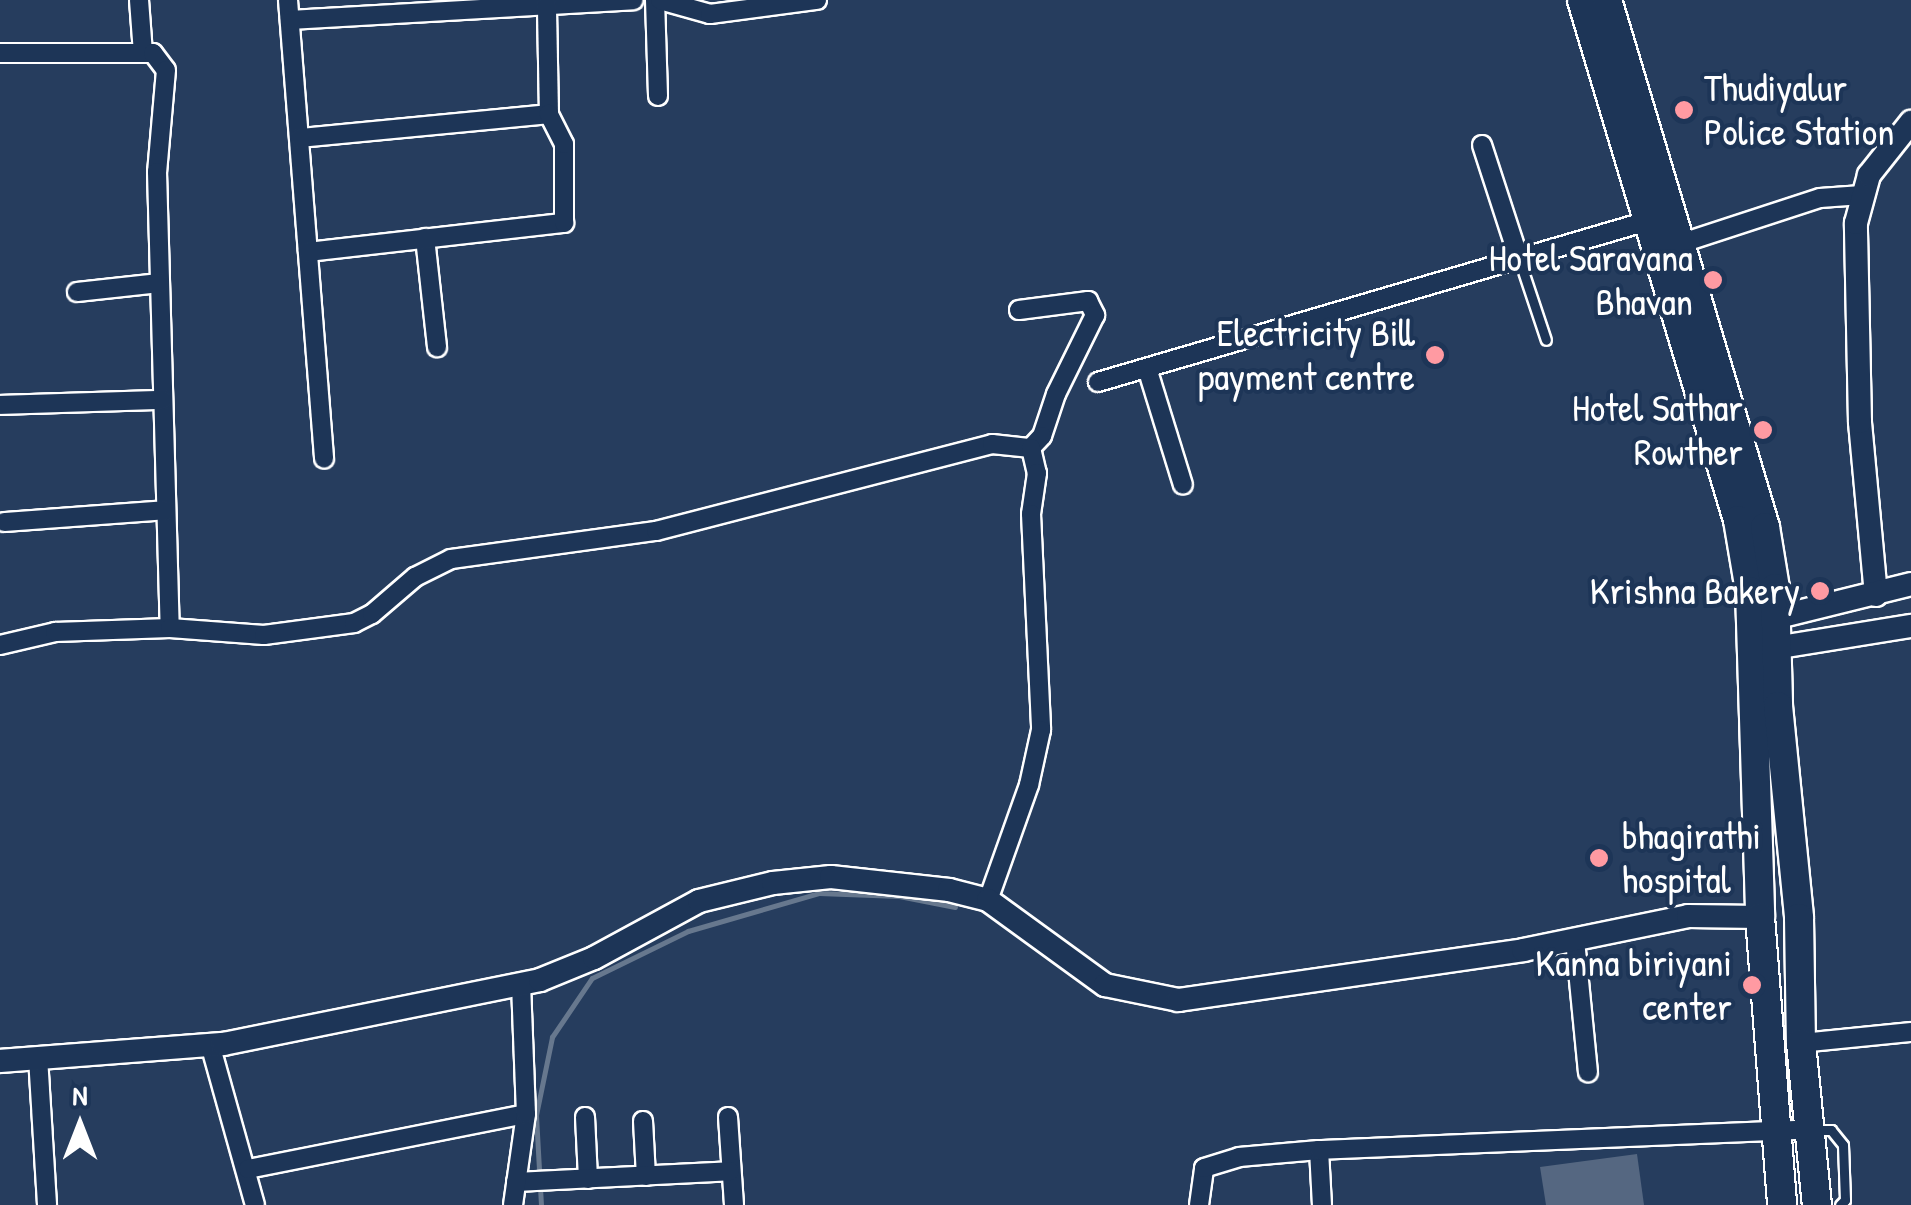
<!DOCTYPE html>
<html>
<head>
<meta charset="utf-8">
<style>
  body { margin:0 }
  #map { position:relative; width:1911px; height:1205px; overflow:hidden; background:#263d5e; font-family:"Patrick Hand",sans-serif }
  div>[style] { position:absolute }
  .stream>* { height:5px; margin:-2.5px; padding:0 2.5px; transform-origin:2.5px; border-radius:2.5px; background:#67788e }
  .building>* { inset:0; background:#556781 }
  .roads { filter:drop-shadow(2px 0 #fff) drop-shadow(-2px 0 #fff) drop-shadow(0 2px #fff) drop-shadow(0 -2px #fff) }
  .service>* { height:9px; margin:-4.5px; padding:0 4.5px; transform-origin:4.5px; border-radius:4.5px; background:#1d3557 }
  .minor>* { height:18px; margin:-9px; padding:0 9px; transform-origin:9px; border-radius:9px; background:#1d3557 }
  .secondary>* { height:22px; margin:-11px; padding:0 11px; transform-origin:11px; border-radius:11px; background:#1d3557 }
  .trunk>* { height:28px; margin:-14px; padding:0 14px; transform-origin:14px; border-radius:14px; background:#1d3557 }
  .dots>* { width:28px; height:28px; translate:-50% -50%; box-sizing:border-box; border:5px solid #1d3557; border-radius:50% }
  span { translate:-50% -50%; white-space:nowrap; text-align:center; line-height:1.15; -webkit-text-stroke:8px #1d3557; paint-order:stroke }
  .poi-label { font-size:38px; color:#fff }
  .left { translate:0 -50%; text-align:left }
  .right { translate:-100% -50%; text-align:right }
  .north { position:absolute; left:30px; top:1075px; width:100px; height:100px; -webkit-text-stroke:8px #1d3557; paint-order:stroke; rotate:0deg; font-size:28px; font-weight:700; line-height:40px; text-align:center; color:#fff }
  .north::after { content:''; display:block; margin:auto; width:35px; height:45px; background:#fff; clip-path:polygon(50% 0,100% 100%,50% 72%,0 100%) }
</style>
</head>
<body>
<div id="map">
  <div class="stream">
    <div style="left:541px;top:1205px;width:90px;rotate:-93.2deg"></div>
    <div style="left:536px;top:1115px;width:80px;rotate:-78.4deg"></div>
    <div style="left:552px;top:1037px;width:71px;rotate:-55.9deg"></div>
    <div style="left:592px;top:978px;width:107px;rotate:-26.1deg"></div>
    <div style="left:688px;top:931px;width:136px;rotate:-16.2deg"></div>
    <div style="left:819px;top:893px;width:80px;rotate:2.1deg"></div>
    <div style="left:899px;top:896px;width:57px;rotate:11.1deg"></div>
  </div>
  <div class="building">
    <div style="clip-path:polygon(1637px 1154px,1644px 1205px,1546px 1205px,1540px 1167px)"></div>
  </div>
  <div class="roads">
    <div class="service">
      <div style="left:1519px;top:259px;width:85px;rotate:71.6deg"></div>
      <div style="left:1813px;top:1130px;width:18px"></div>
      <div style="left:1831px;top:1130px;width:19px;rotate:51deg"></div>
      <div style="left:1843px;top:1145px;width:55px;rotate:87.9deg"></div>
      <div style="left:1845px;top:1200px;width:7px;rotate:135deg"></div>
    </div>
    <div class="minor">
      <div style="left:139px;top:0;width:53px;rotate:85.7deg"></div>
      <div style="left:288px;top:0;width:460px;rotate:85.5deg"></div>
      <div style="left:655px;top:0;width:96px;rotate:88.2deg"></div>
      <div style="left:660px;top:0;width:52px;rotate:15.6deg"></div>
      <div style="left:710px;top:14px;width:108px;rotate:-7.5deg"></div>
      <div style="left:290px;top:20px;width:344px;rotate:-3.3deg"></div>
      <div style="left:0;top:53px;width:153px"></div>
      <div style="left:153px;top:53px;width:21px;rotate:53deg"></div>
      <div style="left:166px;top:70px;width:102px;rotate:95deg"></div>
      <div style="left:157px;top:172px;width:456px;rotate:88.4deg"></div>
      <div style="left:300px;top:138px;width:250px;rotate:-5.5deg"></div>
      <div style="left:549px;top:114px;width:109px;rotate:-91.1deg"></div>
      <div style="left:1482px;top:145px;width:120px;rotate:72deg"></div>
      <div style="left:425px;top:238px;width:110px;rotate:83.7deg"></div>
      <div style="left:1682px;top:243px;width:145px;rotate:-18.1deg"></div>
      <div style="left:1820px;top:198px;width:42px;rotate:-4.1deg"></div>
      <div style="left:308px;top:252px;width:258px;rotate:-6.5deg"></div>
      <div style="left:564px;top:223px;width:79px;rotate:-90deg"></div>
      <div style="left:564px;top:144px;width:34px;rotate:-117deg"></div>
      <div style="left:77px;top:292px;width:83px;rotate:-6.2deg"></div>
      <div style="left:1019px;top:310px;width:70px;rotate:-7.4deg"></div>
      <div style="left:1088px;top:301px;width:16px;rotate:63deg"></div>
      <div style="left:1095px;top:315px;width:88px;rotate:116.3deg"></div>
      <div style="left:1056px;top:394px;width:44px;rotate:108.4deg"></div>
      <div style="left:1042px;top:436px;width:16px;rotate:133deg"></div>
      <div style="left:1147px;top:368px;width:122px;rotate:72.9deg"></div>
      <div style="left:1098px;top:382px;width:576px;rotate:-16.33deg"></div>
      <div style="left:0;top:405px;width:163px;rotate:-1.8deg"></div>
      <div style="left:4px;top:522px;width:162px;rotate:-4.2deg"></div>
      <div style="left:0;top:645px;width:57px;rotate:-13.3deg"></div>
      <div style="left:55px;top:632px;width:115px;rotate:-2deg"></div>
      <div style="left:170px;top:628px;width:94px;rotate:4.3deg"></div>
      <div style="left:264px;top:635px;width:91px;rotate:-7.6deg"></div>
      <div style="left:354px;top:623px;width:20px;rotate:-27deg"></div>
      <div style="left:372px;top:614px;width:57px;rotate:-40.7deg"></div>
      <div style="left:415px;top:577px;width:40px;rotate:-26.6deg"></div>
      <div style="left:451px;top:559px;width:207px;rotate:-7.8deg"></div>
      <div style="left:656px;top:531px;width:347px;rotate:-14.5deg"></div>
      <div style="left:992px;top:444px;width:39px;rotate:6deg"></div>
      <div style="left:1031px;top:448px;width:26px;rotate:77deg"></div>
      <div style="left:1037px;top:473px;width:41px;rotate:98.3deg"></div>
      <div style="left:1031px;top:514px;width:216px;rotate:87.3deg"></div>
      <div style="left:1041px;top:730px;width:56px;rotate:102.3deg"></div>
      <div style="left:1029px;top:785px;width:122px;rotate:109.6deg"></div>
      <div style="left:1575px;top:940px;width:133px;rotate:84.4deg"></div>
      <div style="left:1801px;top:1043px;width:111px;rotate:-5.7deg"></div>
      <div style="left:210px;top:1044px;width:167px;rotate:74.4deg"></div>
      <div style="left:38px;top:1057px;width:148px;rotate:86.5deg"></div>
      <div style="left:585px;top:1117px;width:62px;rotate:87.2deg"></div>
      <div style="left:728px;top:1117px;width:88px;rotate:86.1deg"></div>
      <div style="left:643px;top:1121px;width:55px;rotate:86.9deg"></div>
      <div style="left:1319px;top:1150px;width:55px;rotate:86.9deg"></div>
      <div style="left:248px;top:1169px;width:283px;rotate:-11.2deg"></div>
      <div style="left:516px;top:1182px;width:214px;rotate:-2.9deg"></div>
      <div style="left:513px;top:1205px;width:92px;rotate:-81.9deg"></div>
      <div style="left:526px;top:1114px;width:130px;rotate:-92.2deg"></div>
      <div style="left:1199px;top:1205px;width:37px;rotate:-82deg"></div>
      <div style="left:1204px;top:1168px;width:37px;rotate:-17deg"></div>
      <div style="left:1239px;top:1157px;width:80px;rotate:-5deg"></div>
      <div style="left:1319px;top:1150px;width:491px;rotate:-2.4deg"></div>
    </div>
    <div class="secondary">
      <div style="left:1876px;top:595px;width:174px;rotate:-95.3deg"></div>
      <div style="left:1860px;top:422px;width:199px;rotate:-91.2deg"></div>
      <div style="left:1856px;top:223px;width:50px;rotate:-74.8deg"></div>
      <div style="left:1869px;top:175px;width:68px;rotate:-51.6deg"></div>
      <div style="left:1762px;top:621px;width:154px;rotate:-13.9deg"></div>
      <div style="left:1762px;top:650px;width:151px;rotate:-9.2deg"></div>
      <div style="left:0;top:1061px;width:224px;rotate:-4.4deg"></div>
      <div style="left:223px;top:1044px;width:323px;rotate:-11.4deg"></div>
      <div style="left:540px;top:980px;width:58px;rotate:-22.2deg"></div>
      <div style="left:594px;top:958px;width:119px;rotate:-28.5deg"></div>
      <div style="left:699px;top:901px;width:76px;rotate:-13.7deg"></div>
      <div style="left:773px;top:883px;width:58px;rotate:-5.9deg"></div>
      <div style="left:831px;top:877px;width:119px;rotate:6.3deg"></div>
      <div style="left:949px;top:890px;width:40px;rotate:14.4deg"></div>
      <div style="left:988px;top:900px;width:145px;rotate:36deg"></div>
      <div style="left:1105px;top:985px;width:75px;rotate:11.6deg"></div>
      <div style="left:1178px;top:1000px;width:349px;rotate:-8.2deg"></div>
      <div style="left:1523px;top:950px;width:168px;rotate:-11.6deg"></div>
      <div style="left:1688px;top:916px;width:72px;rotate:0.8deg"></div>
    </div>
    <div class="trunk">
      <div style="left:1582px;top:0;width:543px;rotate:73.3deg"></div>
      <div style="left:1738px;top:520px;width:72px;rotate:80.4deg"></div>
      <div style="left:1750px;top:591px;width:326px;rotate:88.2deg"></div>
      <div style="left:1760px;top:917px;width:289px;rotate:85.6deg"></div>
      <div style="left:1607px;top:0;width:550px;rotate:73.31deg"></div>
      <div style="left:1765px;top:527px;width:62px;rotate:80.7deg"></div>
      <div style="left:1775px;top:588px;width:118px;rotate:88.5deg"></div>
      <div style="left:1778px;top:706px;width:213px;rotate:84.3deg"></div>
      <div style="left:1799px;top:918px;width:125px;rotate:89.1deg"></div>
      <div style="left:1801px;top:1043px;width:163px;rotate:84.4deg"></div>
    </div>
  </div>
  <div class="dots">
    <div style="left:1684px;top:110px;background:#ff9aa2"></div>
    <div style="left:1713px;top:280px;background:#ff9aa2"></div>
    <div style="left:1435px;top:355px;background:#ff9aa2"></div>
    <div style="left:1763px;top:430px;background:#ff9aa2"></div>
    <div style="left:1820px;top:591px;background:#ff9aa2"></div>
    <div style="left:1599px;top:858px;background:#ff9aa2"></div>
    <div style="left:1752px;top:985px;background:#ff9aa2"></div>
  </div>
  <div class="poi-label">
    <span class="left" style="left:1704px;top:110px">Thudiyalur<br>Police Station</span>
    <span class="right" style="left:1693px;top:280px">Hotel Saravana<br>Bhavan</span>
    <span class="right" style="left:1415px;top:355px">Electricity Bill<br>payment centre</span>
    <span class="right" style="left:1743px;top:430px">Hotel Sathar<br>Rowther</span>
    <span class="right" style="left:1800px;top:591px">Krishna Bakery</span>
    <span class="left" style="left:1622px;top:858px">bhagirathi<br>hospital</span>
    <span class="right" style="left:1732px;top:985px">Kanna biriyani<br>center</span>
  </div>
  <div class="north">N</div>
</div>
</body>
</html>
